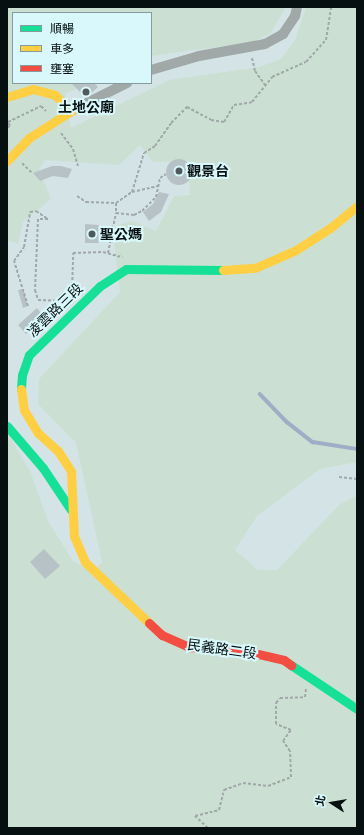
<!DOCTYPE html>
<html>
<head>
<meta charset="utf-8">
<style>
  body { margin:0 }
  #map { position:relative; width:364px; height:835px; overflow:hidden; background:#d4e4e6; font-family:Manrope,"Noto Sans TC",sans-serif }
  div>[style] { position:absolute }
  .green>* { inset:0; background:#cbe0d2 }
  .stream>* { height:3.5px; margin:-1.75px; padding:0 1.75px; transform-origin:1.75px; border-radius:1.75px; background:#a0adc6 }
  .building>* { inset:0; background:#b7c2c6 }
  .round { border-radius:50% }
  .path>* { height:2px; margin-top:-1px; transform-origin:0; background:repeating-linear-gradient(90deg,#a1a8aa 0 3px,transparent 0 5px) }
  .street>* { height:10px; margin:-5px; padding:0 5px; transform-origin:5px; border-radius:5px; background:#a1a8a8 }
  .fast>* { height:9px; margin:-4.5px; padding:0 4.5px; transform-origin:4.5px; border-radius:4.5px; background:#16e098 }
  .slow>* { height:9px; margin:-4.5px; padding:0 4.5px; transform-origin:4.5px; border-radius:4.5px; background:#ffcf43 }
  .jam>* { height:9px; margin:-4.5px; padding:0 4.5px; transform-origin:4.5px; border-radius:4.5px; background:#f24e42 }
  .dots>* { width:11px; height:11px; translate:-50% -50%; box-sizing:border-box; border:2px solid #d9f8fc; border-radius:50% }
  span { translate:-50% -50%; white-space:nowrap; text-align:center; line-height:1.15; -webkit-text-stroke:4px #d9f8fc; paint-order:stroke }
  .poi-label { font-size:14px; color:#061011; font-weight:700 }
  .left { translate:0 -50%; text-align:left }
  .street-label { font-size:14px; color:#061011 }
  .frame { position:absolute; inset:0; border:8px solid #061011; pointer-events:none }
  .legend { position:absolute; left:12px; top:12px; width:140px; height:72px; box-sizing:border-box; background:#d9f8fc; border:1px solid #859b9e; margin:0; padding:5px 7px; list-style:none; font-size:12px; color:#061011 }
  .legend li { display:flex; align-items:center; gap:8px; height:20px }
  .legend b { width:20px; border:1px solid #859b9e }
  .north { position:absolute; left:312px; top:783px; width:40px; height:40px; -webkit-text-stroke:3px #d9f8fc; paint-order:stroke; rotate:282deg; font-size:11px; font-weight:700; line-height:16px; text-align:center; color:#061011 }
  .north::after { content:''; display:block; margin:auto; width:14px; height:18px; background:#061011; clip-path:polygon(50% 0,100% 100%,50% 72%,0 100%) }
</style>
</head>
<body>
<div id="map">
  <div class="green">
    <div style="clip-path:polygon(7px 7px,286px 7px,271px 33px,253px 42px,151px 56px,151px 13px,13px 13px,13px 83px,90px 83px,65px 94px,71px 128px,169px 80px,259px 67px,281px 59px,295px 40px,306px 7px,357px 7px,357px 462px,320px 469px,257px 516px,235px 550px,258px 570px,277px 570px,340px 504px,357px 496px,357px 828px,7px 828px,7px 432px,30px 471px,48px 521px,73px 561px,94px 571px,102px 562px,76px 443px,38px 404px,39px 379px,120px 292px,112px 227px,133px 221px,156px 231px,174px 196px,190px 195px,188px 161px,153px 162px,140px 145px,119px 165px,45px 160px,39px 169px,51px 199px,23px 222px,18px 244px,7px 240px)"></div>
  </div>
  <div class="stream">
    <div style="left:260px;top:394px;width:39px;rotate:46deg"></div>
    <div style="left:287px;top:422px;width:33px;rotate:38deg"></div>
    <div style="left:313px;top:442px;width:45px;rotate:9deg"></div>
  </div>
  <div class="building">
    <div style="clip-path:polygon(71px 83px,94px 83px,98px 87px,86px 98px)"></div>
    <div class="round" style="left:166px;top:159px;width:26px;height:26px"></div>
    <div style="clip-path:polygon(52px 166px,61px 166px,72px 169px,68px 178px,53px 176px,40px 181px,33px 173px)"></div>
    <div style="clip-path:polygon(159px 192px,169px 194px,161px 212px,149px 221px,143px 212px,153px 204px)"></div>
    <div style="clip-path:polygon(85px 224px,99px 225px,99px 243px,85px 243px)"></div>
    <div style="clip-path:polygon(23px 289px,28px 306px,23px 308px,18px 290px)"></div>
    <div style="clip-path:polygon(37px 308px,44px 317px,26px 334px,18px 325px)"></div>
    <div style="clip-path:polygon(44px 549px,60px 566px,45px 579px,30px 562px)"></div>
  </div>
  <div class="path">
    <div style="left:252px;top:58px;width:13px;rotate:77deg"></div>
    <div style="left:255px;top:71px;width:17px;rotate:54deg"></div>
    <div style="left:7px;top:128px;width:4px;rotate:-34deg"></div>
    <div style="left:10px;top:126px;width:4px;rotate:-117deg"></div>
    <div style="left:8px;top:122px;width:37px;rotate:-26deg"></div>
    <div style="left:41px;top:106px;width:7px;rotate:45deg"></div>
    <div style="left:61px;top:133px;width:20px;rotate:53deg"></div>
    <div style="left:73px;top:149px;width:18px;rotate:74deg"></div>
    <div style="left:22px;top:163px;width:14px;rotate:45deg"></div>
    <div style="left:132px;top:192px;width:28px;rotate:-13deg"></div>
    <div style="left:77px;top:196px;width:11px;rotate:34deg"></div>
    <div style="left:86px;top:202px;width:30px;rotate:2deg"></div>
    <div style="left:116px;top:203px;width:19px;rotate:-35deg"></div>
    <div style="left:132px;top:192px;width:41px;rotate:-72.9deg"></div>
    <div style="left:144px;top:153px;width:13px;rotate:-32deg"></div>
    <div style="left:155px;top:146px;width:28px;rotate:-55deg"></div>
    <div style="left:171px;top:123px;width:23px;rotate:-45deg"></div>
    <div style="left:187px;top:107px;width:27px;rotate:28deg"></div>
    <div style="left:211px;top:120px;width:13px;rotate:9deg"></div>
    <div style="left:224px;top:122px;width:20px;rotate:-60deg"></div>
    <div style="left:234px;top:105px;width:18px;rotate:-9deg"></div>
    <div style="left:252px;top:102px;width:32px;rotate:-51deg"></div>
    <div style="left:272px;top:77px;width:37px;rotate:-24deg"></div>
    <div style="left:306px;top:62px;width:30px;rotate:-48deg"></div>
    <div style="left:326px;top:40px;width:33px;rotate:-81deg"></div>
    <div style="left:116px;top:203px;width:10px;rotate:90deg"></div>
    <div style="left:116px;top:213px;width:18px;rotate:6deg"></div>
    <div style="left:134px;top:215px;width:9px;rotate:-27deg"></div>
    <div style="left:142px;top:211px;width:20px;rotate:-45deg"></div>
    <div style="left:156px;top:197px;width:19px;rotate:-78deg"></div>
    <div style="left:160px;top:178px;width:7px;rotate:-34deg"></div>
    <div style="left:108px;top:253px;width:41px;rotate:-78.7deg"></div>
    <div style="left:28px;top:306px;width:47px;rotate:-107.3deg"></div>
    <div style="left:14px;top:261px;width:17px;rotate:-54deg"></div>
    <div style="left:24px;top:247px;width:36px;rotate:-80deg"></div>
    <div style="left:30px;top:212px;width:6px;rotate:-9deg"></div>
    <div style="left:36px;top:211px;width:14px;rotate:34deg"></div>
    <div style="left:48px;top:219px;width:10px;rotate:180deg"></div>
    <div style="left:38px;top:219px;width:71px;rotate:92.4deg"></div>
    <div style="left:35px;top:290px;width:10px;rotate:73deg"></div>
    <div style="left:38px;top:300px;width:23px;rotate:2deg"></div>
    <div style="left:61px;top:301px;width:16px;rotate:-45deg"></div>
    <div style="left:72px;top:290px;width:37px;rotate:-88deg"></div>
    <div style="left:73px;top:253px;width:30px;rotate:-2deg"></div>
    <div style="left:103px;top:252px;width:20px;rotate:15deg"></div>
    <div style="left:339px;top:477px;width:18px;rotate:6deg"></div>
    <div style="left:208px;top:828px;width:18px;rotate:-137deg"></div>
    <div style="left:195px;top:816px;width:25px;rotate:-14deg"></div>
    <div style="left:219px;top:810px;width:21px;rotate:-76deg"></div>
    <div style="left:224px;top:790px;width:20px;rotate:-20deg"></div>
    <div style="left:243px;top:783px;width:25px;rotate:7deg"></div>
    <div style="left:268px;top:786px;width:25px;rotate:-21deg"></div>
    <div style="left:291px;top:777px;width:26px;rotate:-92deg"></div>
    <div style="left:290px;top:751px;width:12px;rotate:-125deg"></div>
    <div style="left:283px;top:741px;width:14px;rotate:-54deg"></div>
    <div style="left:291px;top:730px;width:16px;rotate:-158deg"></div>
    <div style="left:276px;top:724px;width:21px;rotate:-90deg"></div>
    <div style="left:276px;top:703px;width:6px;rotate:-51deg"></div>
    <div style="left:280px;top:698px;width:25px;rotate:-2deg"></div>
    <div style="left:305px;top:697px;width:8px;rotate:-83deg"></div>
  </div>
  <div class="street">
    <div style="left:151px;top:70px;width:50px;rotate:-16.3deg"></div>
    <div style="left:199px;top:56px;width:67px;rotate:-10.3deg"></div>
    <div style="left:265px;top:44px;width:21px;rotate:-29deg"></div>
    <div style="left:283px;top:34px;width:22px;rotate:-56deg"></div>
    <div style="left:295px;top:16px;width:9px;rotate:-77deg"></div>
    <div style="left:71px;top:111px;width:63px;rotate:-26.6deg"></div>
  </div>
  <div class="fast">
    <div style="left:21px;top:389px;width:14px;rotate:-86deg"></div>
    <div style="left:22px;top:375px;width:21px;rotate:-71deg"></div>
    <div style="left:29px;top:355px;width:99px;rotate:-44.2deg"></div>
    <div style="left:100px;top:286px;width:31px;rotate:-33deg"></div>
    <div style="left:126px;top:269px;width:97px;rotate:0.6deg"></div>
    <div style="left:7px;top:426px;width:55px;rotate:49.4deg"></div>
    <div style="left:43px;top:468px;width:50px;rotate:56.3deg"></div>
    <div style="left:291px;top:665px;width:79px;rotate:33.7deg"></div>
  </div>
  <div class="slow">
    <div style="left:7px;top:97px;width:27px;rotate:-17deg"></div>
    <div style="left:33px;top:89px;width:23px;rotate:15deg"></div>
    <div style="left:55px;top:95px;width:23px;rotate:45deg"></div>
    <div style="left:71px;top:111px;width:50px;rotate:147.3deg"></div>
    <div style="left:29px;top:138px;width:32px;rotate:134deg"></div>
    <div style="left:223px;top:270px;width:32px;rotate:-4deg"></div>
    <div style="left:255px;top:268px;width:45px;rotate:-23.7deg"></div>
    <div style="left:296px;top:250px;width:40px;rotate:-32.9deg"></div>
    <div style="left:330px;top:228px;width:35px;rotate:-39deg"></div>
    <div style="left:21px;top:389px;width:21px;rotate:82deg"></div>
    <div style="left:24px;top:410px;width:27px;rotate:59deg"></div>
    <div style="left:38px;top:433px;width:27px;rotate:42deg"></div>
    <div style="left:58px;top:451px;width:24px;rotate:57deg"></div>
    <div style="left:71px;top:471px;width:65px;rotate:87.4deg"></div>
    <div style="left:74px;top:536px;width:28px;rotate:67deg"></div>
    <div style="left:85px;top:562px;width:88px;rotate:43.6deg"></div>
  </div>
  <div class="jam">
    <div style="left:149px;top:623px;width:18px;rotate:43deg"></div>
    <div style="left:162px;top:635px;width:30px;rotate:24deg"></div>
    <div style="left:189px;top:647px;width:52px;rotate:3.3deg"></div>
    <div style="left:241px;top:650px;width:44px;rotate:13.1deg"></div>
    <div style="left:284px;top:660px;width:9px;rotate:36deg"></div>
  </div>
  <div class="dots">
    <div style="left:86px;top:92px;background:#4e5a5c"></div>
    <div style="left:179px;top:171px;background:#4e5a5c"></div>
    <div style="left:92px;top:234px;background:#4e5a5c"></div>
  </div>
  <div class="poi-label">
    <span style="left:86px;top:107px">土地公廟</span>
    <span class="left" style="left:187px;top:171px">觀景台</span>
    <span class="left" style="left:100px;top:234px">聖公媽</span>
  </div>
  <div class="street-label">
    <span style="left:55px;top:310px;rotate:-44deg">凌雲路三段</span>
    <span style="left:222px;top:649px;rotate:8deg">民義路二段</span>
  </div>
  <div class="frame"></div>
  <ul class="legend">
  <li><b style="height:5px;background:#16e098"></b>順暢</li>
  <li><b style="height:5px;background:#ffcf43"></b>車多</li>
  <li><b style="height:5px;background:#f24e42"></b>壅塞</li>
  </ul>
  <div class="north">北</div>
</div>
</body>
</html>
